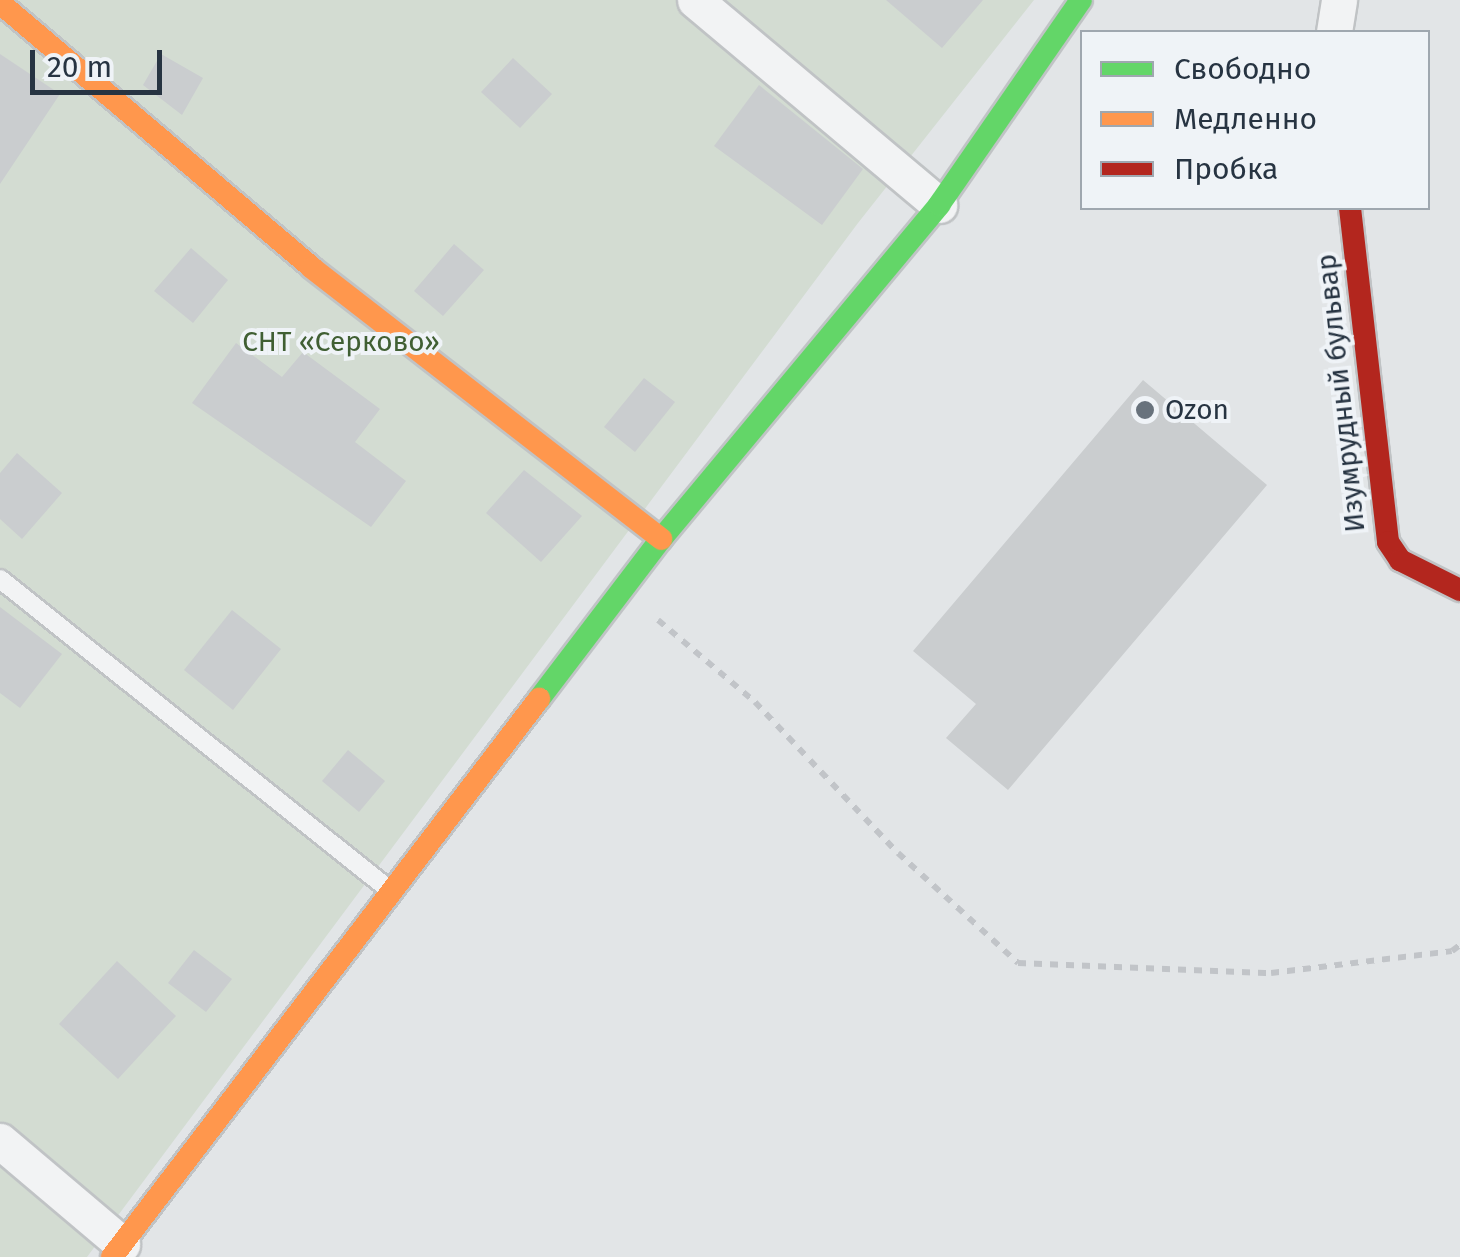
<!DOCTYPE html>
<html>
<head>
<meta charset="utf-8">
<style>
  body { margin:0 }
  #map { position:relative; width:1460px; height:1257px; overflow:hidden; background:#e2e5e7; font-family:"Fira Sans",sans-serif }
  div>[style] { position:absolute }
  .green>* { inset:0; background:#d3dcd2 }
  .building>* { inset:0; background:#cacdcf }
  .path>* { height:6px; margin-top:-3px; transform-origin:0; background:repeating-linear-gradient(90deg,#c1c4c8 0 8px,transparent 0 16px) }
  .roads { filter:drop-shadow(2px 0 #c0c3c5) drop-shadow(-2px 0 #c0c3c5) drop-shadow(0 2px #c0c3c5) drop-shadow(0 -2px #c0c3c5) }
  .lane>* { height:18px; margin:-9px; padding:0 9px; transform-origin:9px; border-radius:9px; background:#f2f3f4 }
  .street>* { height:35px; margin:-17.5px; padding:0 17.5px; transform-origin:17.5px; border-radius:17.5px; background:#f2f3f4 }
  .fast>* { height:22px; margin:-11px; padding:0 11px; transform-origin:11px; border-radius:11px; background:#63d668 }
  .slow>* { height:22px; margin:-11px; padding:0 11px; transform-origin:11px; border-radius:11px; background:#ff974d }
  .jam>* { height:22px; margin:-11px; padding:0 11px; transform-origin:11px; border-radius:11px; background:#b3261e }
  .dots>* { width:28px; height:28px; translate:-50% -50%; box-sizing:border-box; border:5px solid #eff3f7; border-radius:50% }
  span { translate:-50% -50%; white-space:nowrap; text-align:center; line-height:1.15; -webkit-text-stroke:8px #eff3f7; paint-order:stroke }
  .park-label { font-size:28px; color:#405f33 }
  .street-label { font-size:28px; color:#273442 }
  .poi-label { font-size:28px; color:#273442 }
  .left { translate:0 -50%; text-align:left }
  .legend { position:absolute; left:1080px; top:30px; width:350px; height:180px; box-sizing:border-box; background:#eff3f7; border:2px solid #9fa7af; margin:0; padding:12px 18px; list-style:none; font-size:30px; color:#273442 }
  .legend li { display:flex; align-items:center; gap:20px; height:50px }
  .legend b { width:50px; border:2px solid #9fa7af }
  .scale { position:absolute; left:30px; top:50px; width:132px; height:45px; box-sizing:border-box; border:5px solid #273442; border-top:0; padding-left:12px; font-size:30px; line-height:35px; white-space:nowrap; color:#273442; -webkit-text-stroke:8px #eff3f7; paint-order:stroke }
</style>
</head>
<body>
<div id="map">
  <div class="green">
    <div style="clip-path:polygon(0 0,1034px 0,858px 223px,87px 1257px,0 1257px)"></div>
  </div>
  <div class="building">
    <div style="clip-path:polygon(886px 0,983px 0,942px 48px)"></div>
    <div style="clip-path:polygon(0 54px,60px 94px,0 184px)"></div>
    <div style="clip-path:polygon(161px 54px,203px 78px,182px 115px,143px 85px)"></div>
    <div style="clip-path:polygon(513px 58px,552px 94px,520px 128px,481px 92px)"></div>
    <div style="clip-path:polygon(759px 85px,863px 169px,822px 225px,714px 146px)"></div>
    <div style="clip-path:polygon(454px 244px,484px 270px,443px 316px,414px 291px)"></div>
    <div style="clip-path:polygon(191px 248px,228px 280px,193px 323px,154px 291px)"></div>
    <div style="clip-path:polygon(236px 343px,282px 377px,303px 352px,380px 409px,355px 442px,406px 481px,371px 527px,192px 403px)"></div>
    <div style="clip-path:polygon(644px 378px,675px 402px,635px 452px,604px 427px)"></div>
    <div style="clip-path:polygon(1143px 380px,1267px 485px,1008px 790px,946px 738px,976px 704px,913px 651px)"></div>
    <div style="clip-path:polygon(17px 453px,62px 493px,22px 539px,0 519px,0 473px)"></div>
    <div style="clip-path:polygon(524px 470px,582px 516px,541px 562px,486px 513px)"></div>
    <div style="clip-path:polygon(0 607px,62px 654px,20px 708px,0 693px)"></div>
    <div style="clip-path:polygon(232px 610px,281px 649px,233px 710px,184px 670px)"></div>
    <div style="clip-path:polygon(348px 750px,385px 781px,359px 812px,322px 781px)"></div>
    <div style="clip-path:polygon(194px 950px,232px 979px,206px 1012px,168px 983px)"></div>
    <div style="clip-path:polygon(117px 961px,176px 1016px,118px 1079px,59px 1024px)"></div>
  </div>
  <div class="path">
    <div style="left:658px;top:620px;width:127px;rotate:40.2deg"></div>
    <div style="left:755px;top:702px;width:208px;rotate:46.6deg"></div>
    <div style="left:898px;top:853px;width:163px;rotate:42.5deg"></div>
    <div style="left:1018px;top:963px;width:253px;rotate:2.3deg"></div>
    <div style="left:1271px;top:973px;width:182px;rotate:-6.9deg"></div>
    <div style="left:1452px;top:951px;width:10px;rotate:-37deg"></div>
  </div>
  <div class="roads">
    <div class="lane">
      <div style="left:0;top:579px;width:497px;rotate:38.6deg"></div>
    </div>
    <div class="street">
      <div style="left:695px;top:0;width:319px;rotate:40deg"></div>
      <div style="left:1334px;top:32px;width:32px;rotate:-81deg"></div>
      <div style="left:0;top:1141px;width:160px;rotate:40.2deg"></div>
    </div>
    <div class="fast">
      <div style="left:539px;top:699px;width:201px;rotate:-52.7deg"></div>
      <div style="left:661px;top:539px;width:435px;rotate:-50.2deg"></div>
      <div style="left:939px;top:205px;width:249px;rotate:-55.3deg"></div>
    </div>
    <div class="slow">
      <div style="left:0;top:3px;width:409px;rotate:40.3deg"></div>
      <div style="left:312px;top:268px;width:442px;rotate:37.8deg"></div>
      <div style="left:112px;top:1257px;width:703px;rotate:-52.58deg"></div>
    </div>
    <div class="jam">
      <div style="left:1350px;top:208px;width:336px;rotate:83.5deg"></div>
      <div style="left:1388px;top:542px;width:22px;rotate:56deg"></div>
      <div style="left:1400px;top:560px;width:67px;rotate:26.6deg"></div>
    </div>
  </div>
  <div class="dots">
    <div style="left:1145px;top:410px;background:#68727c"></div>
  </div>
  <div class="park-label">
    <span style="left:341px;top:342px">СНТ «Серково»</span>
  </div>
  <div class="street-label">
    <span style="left:1341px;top:393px;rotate:-96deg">Изумрудный бульвар</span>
  </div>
  <div class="poi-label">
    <span class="left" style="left:1165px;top:410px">Ozon</span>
  </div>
  <ul class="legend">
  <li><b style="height:12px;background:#63d668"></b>Свободно</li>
  <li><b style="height:12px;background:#ff974d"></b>Медленно</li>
  <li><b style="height:12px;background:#b3261e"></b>Пробка</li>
  </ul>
  <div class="scale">20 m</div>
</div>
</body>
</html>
